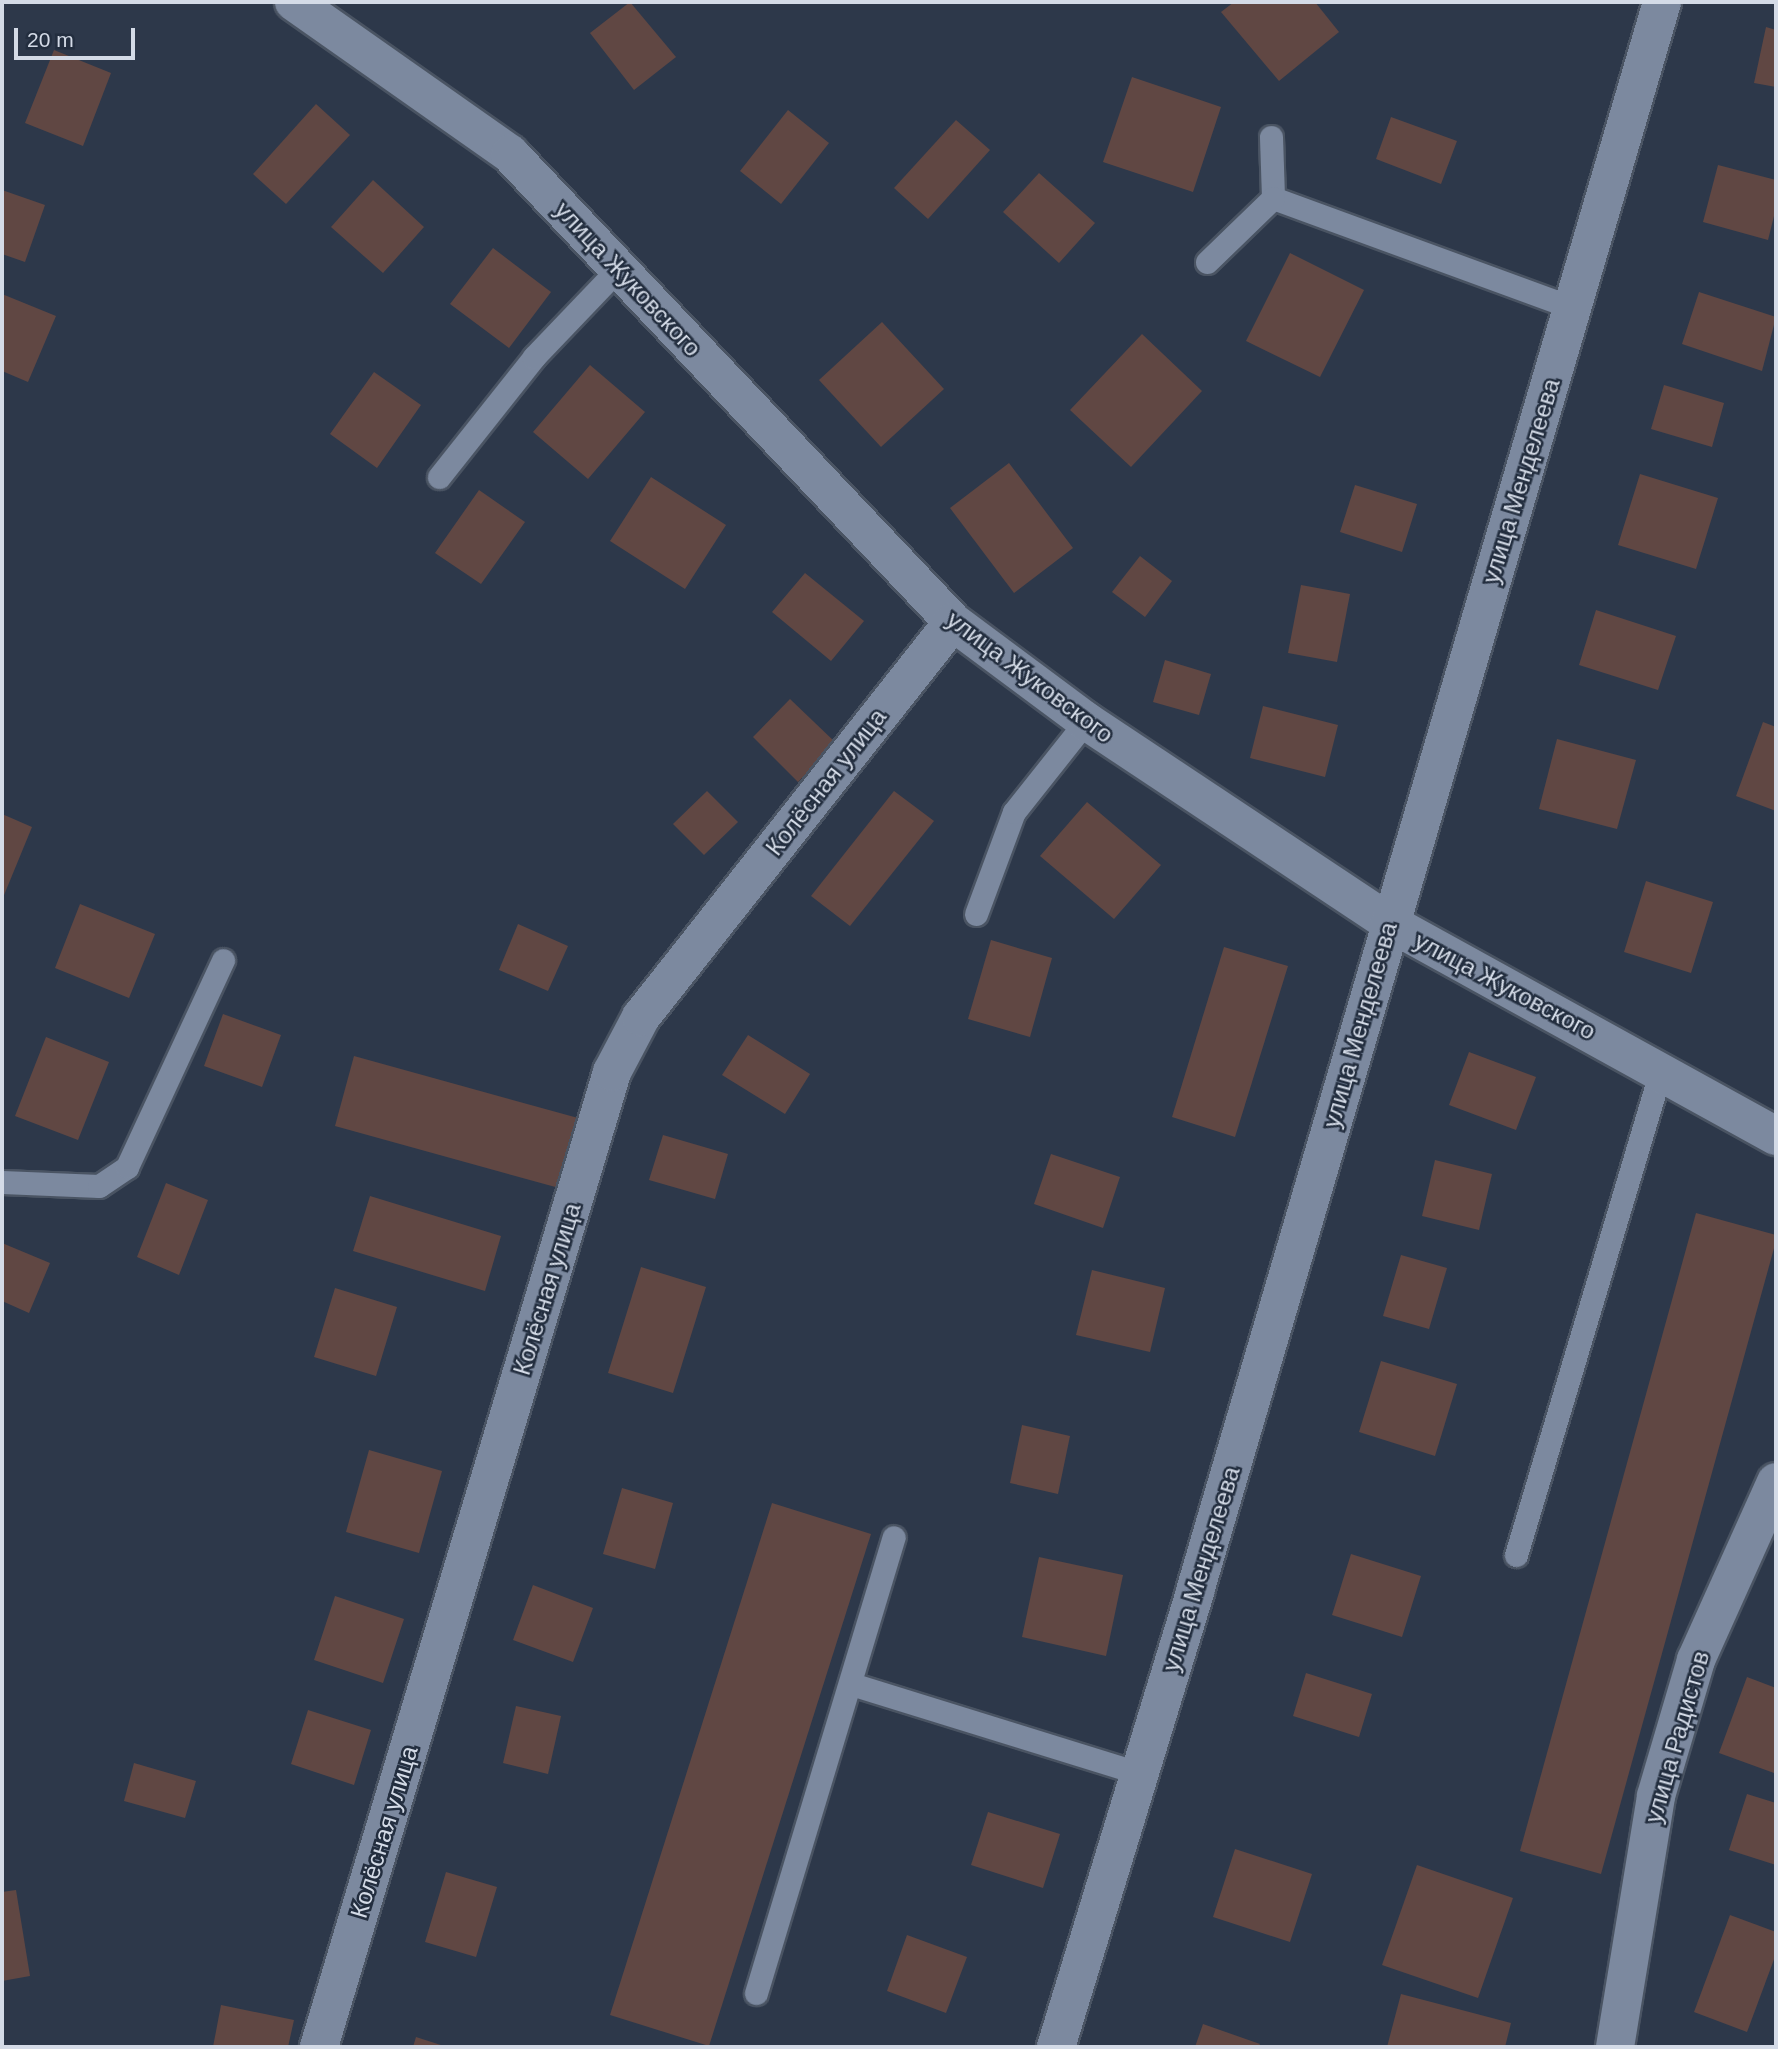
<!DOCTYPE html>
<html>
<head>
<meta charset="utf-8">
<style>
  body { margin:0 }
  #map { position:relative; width:1778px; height:2049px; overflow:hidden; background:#2d384a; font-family:Arial,sans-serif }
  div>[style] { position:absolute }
  .building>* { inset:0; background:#604743 }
  .roads { filter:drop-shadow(2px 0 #4a5463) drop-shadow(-2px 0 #4a5463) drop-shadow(0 2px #4a5463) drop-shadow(0 -2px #4a5463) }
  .lane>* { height:23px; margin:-11.5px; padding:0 11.5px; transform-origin:11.5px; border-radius:11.5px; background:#7c899f }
  .street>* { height:38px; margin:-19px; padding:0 19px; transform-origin:19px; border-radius:19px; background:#7c899f }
  .secondary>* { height:38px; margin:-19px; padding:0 19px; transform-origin:19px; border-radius:19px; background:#7c899f }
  span { translate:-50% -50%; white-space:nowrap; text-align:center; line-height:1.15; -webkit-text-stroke:5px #232e3f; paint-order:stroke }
  .street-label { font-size:24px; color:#d4dbe7 }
  .frame { position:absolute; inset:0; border:4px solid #d4dbe7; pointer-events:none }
  .scale { position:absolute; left:14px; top:28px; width:121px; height:32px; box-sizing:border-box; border:4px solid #d4dbe7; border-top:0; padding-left:9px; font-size:21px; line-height:24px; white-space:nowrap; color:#d4dbe7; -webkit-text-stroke:5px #232e3f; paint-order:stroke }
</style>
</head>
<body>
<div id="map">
  <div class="building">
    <div style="clip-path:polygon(630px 2px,676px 57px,634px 90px,590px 33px)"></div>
    <div style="clip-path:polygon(1234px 2px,1315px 2px,1339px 32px,1279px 81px,1221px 12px)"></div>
    <div style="clip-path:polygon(1766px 27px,1776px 30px,1776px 87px,1754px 83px)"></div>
    <div style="clip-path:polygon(54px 50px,111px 73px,83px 146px,25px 123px)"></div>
    <div style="clip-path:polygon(1132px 77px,1221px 107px,1193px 192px,1103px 162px)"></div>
    <div style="clip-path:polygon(316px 104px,350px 135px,286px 204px,253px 174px)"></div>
    <div style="clip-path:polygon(788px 110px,829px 143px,781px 204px,740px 171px)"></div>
    <div style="clip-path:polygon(1391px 117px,1457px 141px,1441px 184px,1376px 159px)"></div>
    <div style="clip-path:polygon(956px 120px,990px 150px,928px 219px,894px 188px)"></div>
    <div style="clip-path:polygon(1718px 165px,1776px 180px,1776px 208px,1768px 240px,1703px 222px)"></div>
    <div style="clip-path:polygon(1039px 173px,1095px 223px,1059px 263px,1003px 212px)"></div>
    <div style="clip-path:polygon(373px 180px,424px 227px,383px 273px,331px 227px)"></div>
    <div style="clip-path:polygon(2px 190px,45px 205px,25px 262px,2px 254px)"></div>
    <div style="clip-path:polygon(493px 248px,551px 292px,509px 348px,450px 304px)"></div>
    <div style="clip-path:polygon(1290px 253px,1364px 290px,1320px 377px,1246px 341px)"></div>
    <div style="clip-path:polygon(1699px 292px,1776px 317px,1762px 371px,1682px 344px)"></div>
    <div style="clip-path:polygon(2px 294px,56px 316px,28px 382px,2px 371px)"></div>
    <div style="clip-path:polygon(882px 322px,944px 389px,881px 447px,819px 380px)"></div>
    <div style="clip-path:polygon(1142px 334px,1202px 391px,1131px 467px,1070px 410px)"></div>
    <div style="clip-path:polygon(590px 365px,645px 412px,588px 479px,533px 432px)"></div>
    <div style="clip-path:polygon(374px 372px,421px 405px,377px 468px,330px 434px)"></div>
    <div style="clip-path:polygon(1664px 385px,1724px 403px,1712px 447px,1651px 429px)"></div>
    <div style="clip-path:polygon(1009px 463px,1073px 548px,1014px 593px,950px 508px)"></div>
    <div style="clip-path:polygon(1640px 474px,1718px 498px,1696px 569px,1618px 545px)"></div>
    <div style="clip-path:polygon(651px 477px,726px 525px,685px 589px,610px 541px)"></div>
    <div style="clip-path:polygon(1355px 485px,1417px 504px,1402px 552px,1340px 532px)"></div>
    <div style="clip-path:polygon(479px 490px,525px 522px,481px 584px,435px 553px)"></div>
    <div style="clip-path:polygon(1140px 556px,1172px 581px,1145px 617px,1112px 592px)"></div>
    <div style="clip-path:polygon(805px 573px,864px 621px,831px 661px,772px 612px)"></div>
    <div style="clip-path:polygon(1301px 585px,1350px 594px,1337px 662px,1288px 653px)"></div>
    <div style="clip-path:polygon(1596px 610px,1676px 636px,1658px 690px,1579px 665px)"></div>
    <div style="clip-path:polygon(1165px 660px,1211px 674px,1199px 715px,1153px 702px)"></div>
    <div style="clip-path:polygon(790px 699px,836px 743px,798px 782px,753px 737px)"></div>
    <div style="clip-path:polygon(1263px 706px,1338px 725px,1325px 777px,1250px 758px)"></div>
    <div style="clip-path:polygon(1763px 722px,1776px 727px,1776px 811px,1736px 796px)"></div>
    <div style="clip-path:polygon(1557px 739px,1636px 760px,1617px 829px,1539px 809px)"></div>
    <div style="clip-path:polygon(707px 791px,738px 822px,704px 855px,673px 824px)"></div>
    <div style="clip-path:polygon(894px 791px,934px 821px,850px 926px,811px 896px)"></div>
    <div style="clip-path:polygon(1087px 802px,1161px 865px,1114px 919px,1040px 856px)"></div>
    <div style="clip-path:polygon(2px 814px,32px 827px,2px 900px)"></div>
    <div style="clip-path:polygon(1646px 881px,1713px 902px,1691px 973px,1624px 952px)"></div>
    <div style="clip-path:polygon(80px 904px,155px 934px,129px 998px,55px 968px)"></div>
    <div style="clip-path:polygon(518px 924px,568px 946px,548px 991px,499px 970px)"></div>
    <div style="clip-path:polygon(991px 940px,1052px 958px,1030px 1037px,968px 1019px)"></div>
    <div style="clip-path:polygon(1224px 947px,1288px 966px,1235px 1137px,1172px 1117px)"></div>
    <div style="clip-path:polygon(223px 1014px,281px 1035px,262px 1087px,204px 1066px)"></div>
    <div style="clip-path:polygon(748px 1035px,810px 1074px,785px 1114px,722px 1075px)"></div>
    <div style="clip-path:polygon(46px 1037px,109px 1062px,78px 1140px,15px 1116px)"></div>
    <div style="clip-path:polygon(1469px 1052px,1536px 1077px,1516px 1130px,1449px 1105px)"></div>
    <div style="clip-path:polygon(354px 1056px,578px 1118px,559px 1188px,335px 1126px)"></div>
    <div style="clip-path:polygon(663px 1135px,728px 1154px,715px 1199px,649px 1180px)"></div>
    <div style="clip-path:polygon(1051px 1154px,1120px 1177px,1103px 1228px,1034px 1204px)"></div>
    <div style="clip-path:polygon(1435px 1160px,1492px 1174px,1479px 1230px,1422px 1216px)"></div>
    <div style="clip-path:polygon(166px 1183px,208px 1200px,179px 1275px,137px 1257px)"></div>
    <div style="clip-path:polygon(370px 1196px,501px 1236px,485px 1291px,353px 1251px)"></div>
    <div style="clip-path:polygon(1696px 1213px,1776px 1235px,1776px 1241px,1601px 1874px,1520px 1851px)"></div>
    <div style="clip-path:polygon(2px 1243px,50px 1263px,29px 1313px,2px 1301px)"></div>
    <div style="clip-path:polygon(1401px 1255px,1447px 1268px,1429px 1329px,1383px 1316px)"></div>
    <div style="clip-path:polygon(641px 1267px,706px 1287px,673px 1393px,608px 1373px)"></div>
    <div style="clip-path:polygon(1092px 1270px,1165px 1288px,1150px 1352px,1076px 1335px)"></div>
    <div style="clip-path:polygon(335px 1288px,397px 1307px,376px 1376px,314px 1357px)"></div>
    <div style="clip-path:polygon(1381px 1361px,1457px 1384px,1435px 1456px,1359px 1432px)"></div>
    <div style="clip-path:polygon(1022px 1425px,1070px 1436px,1058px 1494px,1010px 1483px)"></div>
    <div style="clip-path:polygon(369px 1450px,442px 1471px,419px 1553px,346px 1532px)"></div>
    <div style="clip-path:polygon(622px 1488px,673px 1503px,655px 1569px,603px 1554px)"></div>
    <div style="clip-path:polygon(772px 1503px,871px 1534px,709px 2046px,610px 2015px)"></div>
    <div style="clip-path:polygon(1351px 1554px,1421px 1576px,1402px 1637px,1332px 1615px)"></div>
    <div style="clip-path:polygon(1039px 1557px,1123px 1575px,1106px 1656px,1022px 1637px)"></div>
    <div style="clip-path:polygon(533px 1585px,593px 1608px,573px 1662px,513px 1640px)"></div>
    <div style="clip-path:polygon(335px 1596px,404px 1619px,383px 1683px,314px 1660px)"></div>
    <div style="clip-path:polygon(1306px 1673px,1372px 1694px,1359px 1737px,1293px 1716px)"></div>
    <div style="clip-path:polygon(1747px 1677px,1776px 1688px,1774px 1773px,1719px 1753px)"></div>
    <div style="clip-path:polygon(516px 1706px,561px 1716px,548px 1774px,503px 1763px)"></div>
    <div style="clip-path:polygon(308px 1710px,371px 1730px,354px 1785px,291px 1764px)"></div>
    <div style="clip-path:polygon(134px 1763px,196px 1781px,185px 1818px,124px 1801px)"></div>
    <div style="clip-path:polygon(1747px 1794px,1776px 1803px,1776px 1865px,1729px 1850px)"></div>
    <div style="clip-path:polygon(988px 1812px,1060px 1834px,1043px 1888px,971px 1865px)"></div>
    <div style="clip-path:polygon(1235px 1849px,1312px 1874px,1290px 1942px,1213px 1917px)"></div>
    <div style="clip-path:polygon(1417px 1865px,1513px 1898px,1478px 1998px,1382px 1965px)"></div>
    <div style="clip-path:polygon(446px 1872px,497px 1887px,476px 1957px,425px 1942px)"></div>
    <div style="clip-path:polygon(16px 1890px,30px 1976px,2px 1981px,2px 1892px)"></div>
    <div style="clip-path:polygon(1730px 1915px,1776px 1932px,1776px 1954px,1747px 2032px,1694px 2012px)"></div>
    <div style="clip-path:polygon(907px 1935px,967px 1957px,946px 2013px,887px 1991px)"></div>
    <div style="clip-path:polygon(1401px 1994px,1511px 2023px,1505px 2047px,1387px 2047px)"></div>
    <div style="clip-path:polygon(221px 2005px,294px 2020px,288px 2047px,213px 2047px)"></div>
    <div style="clip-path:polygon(1203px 2024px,1260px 2044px,1258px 2047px,1195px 2047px)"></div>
    <div style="clip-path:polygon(416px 2037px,447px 2047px,413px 2047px)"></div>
  </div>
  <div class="roads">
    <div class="lane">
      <div style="left:1271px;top:137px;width:61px;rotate:88.1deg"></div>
      <div style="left:1273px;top:198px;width:320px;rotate:20.1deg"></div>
      <div style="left:1207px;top:262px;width:92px;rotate:-44.1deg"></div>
      <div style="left:439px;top:477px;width:153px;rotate:-51.6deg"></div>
      <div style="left:534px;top:357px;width:123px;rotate:-46.3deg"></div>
      <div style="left:976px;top:914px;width:109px;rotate:-69.6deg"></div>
      <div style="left:1014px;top:812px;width:116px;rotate:-51.6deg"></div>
      <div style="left:2px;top:1182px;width:97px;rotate:2.4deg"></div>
      <div style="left:99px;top:1186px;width:34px;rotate:-34deg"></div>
      <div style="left:127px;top:1167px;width:228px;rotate:-65.1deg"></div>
      <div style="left:1516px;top:1555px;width:506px;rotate:-73.35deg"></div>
      <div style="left:851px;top:1684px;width:300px;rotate:17.2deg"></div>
      <div style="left:756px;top:1993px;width:476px;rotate:-73.2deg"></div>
    </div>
    <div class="street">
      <div style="left:294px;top:2px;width:264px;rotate:35.1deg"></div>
      <div style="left:510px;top:154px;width:644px;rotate:46.57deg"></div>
      <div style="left:953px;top:622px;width:166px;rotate:36.7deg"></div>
      <div style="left:1086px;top:721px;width:365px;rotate:33.6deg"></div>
      <div style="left:1390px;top:923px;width:441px;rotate:28.9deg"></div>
      <div style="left:319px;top:2047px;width:1018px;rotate:-73.27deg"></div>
      <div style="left:612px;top:1072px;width:62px;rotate:-62.2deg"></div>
      <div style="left:641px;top:1017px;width:503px;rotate:-51.7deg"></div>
      <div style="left:1615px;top:2047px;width:254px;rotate:-80.7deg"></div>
      <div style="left:1656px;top:1796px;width:142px;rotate:-73.6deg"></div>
      <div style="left:1696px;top:1660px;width:195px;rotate:-65.8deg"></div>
    </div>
    <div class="secondary">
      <div style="left:1056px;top:2047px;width:477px;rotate:-73deg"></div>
      <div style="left:1195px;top:1591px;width:1656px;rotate:-73.62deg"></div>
    </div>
  </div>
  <div class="street-label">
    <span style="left:628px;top:279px;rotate:47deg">улица Жуковского</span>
    <span style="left:1521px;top:481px;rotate:-73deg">улица Менделеева</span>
    <span style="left:1030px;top:677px;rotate:37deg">улица Жуковского</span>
    <span style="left:826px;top:782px;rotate:-52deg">Колёсная улица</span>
    <span style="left:1505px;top:986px;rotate:28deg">улица Жуковского</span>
    <span style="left:1360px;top:1025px;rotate:-74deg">улица Менделеева</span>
    <span style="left:547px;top:1289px;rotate:-73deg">Колёсная улица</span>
    <span style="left:1201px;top:1569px;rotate:-73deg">улица Менделеева</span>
    <span style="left:1677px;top:1737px;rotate:-74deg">улица Радистов</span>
    <span style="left:384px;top:1832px;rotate:-73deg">Колёсная улица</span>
  </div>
  <div class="frame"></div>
  <div class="scale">20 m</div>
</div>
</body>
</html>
